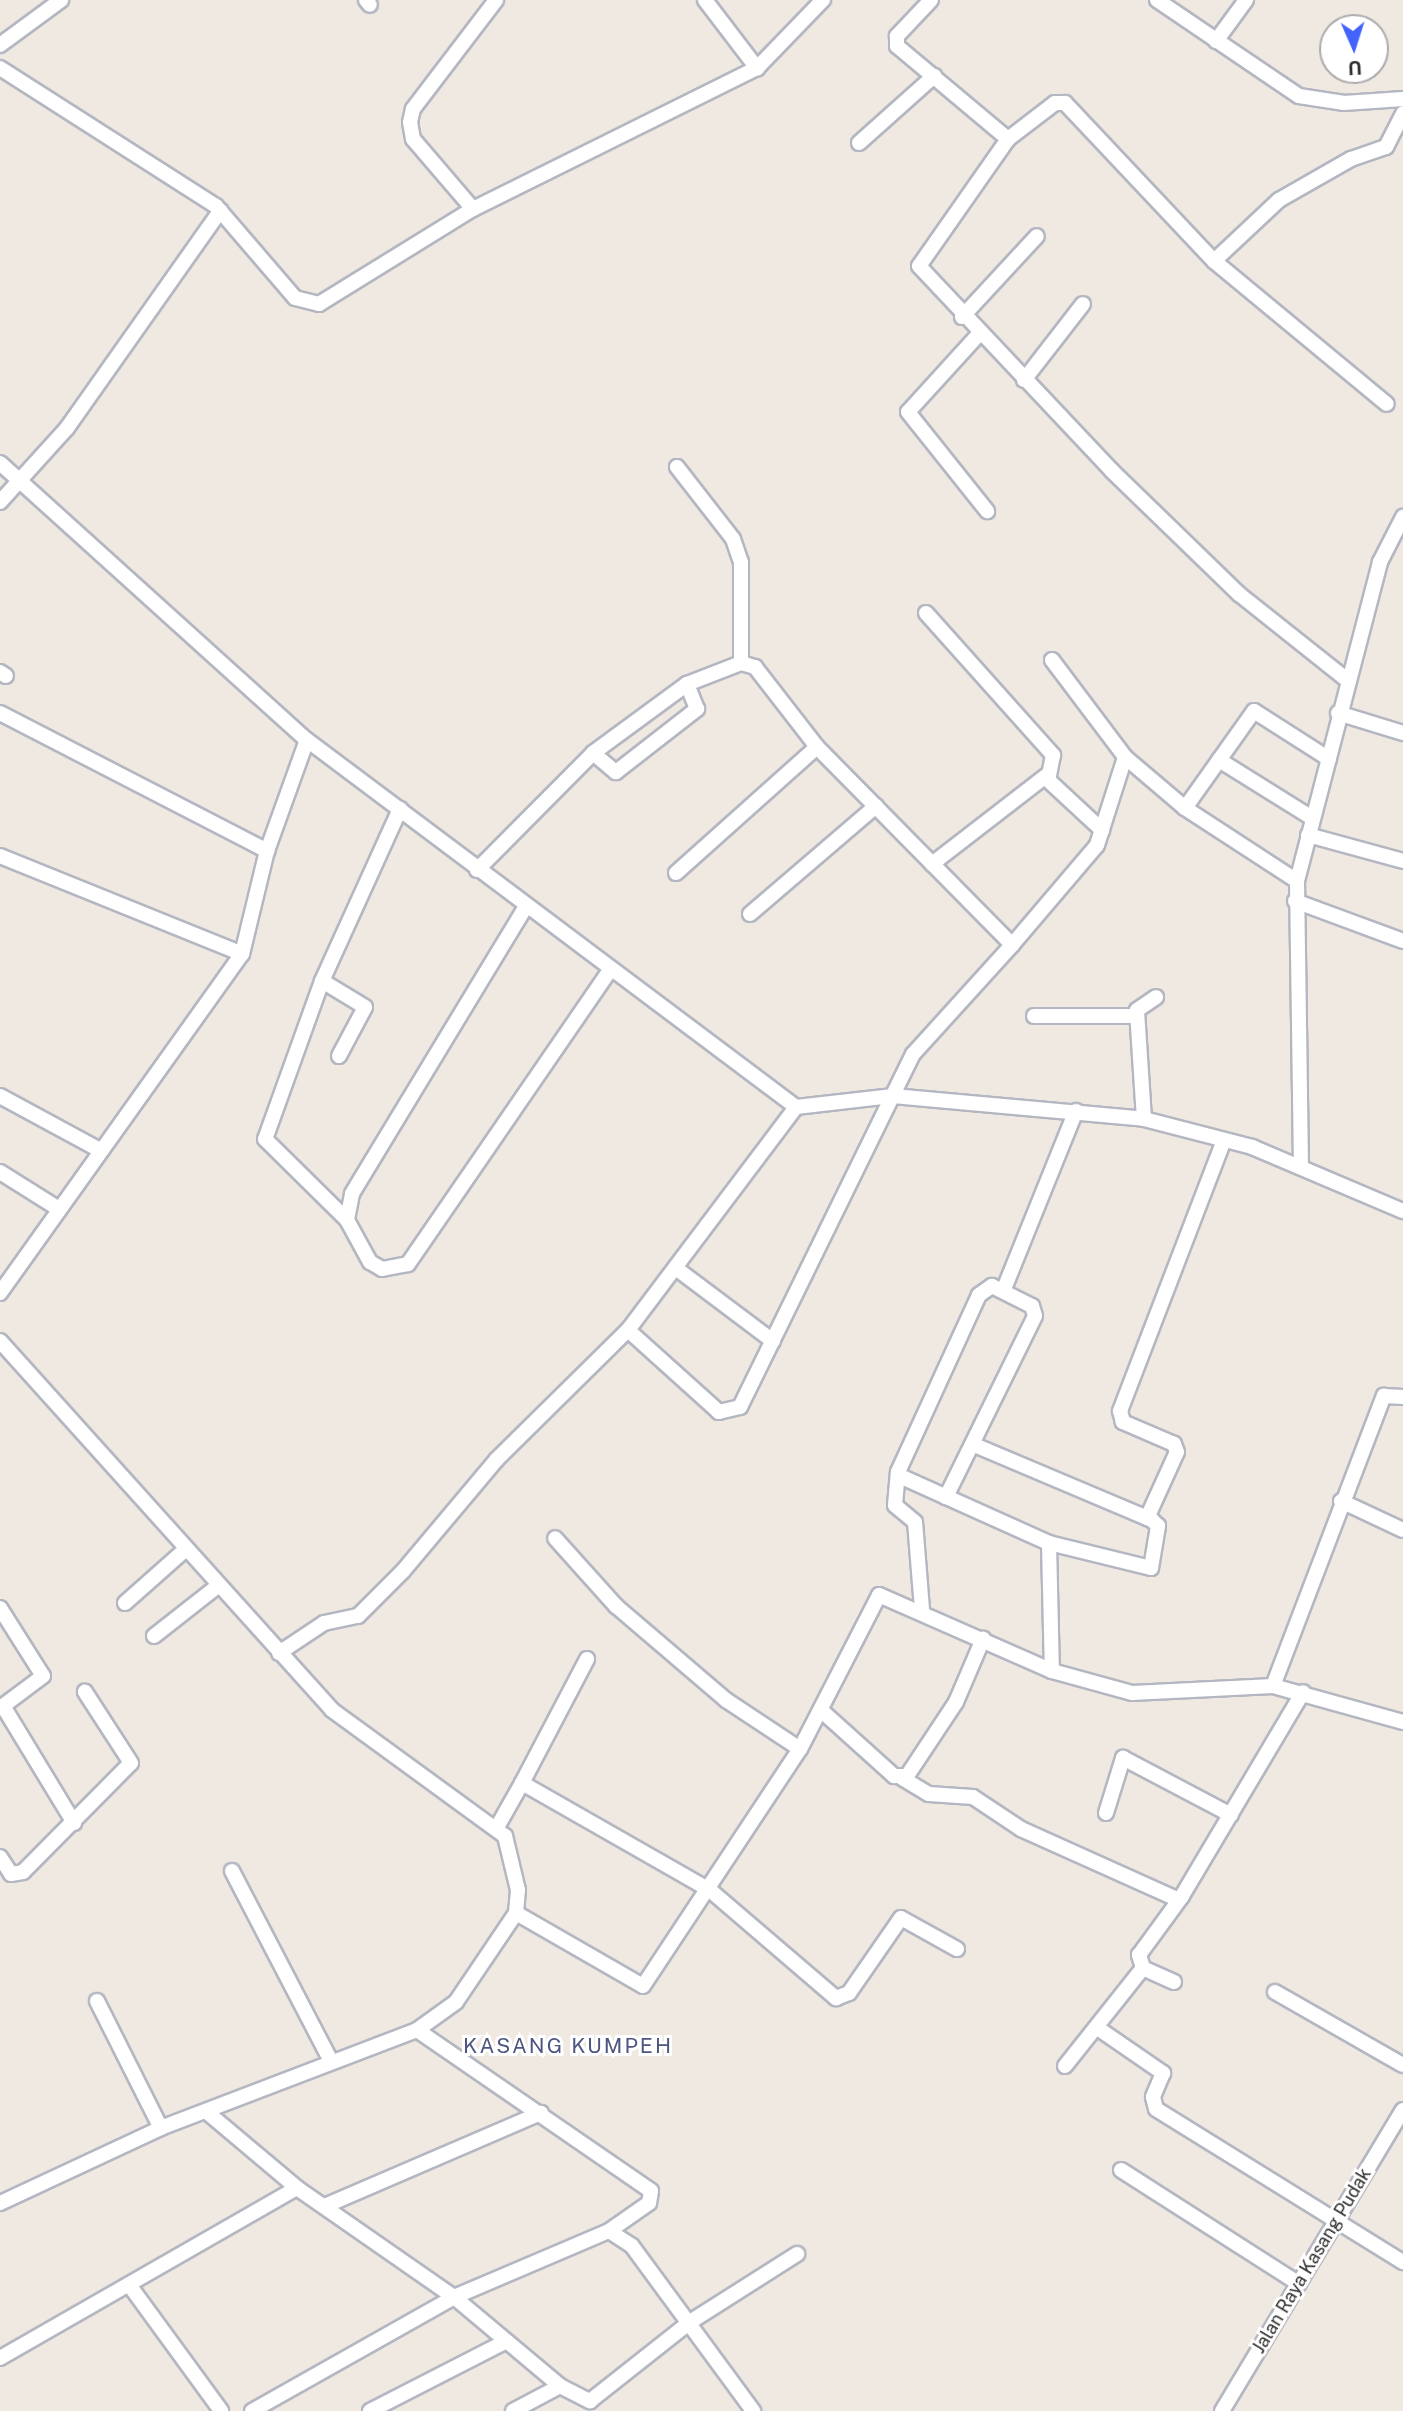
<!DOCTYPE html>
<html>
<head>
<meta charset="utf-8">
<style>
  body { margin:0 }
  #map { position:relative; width:1403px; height:2411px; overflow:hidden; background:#efe9e1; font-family:"Public Sans",sans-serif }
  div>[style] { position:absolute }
  .roads { filter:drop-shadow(2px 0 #b4b7c1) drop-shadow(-2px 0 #b4b7c1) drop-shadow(0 2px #b4b7c1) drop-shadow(0 -2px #b4b7c1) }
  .minor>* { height:14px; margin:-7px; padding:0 7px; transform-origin:7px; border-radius:7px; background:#fff }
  span { translate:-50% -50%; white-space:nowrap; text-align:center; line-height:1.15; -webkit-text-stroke:6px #fff; paint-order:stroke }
  .street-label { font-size:18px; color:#2e2e2e }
  .quarter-label { font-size:21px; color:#4d5680; letter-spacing:2px }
  .north { position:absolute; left:1319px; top:14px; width:70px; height:70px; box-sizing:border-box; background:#fff; border:2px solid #ababab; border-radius:50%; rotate:177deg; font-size:19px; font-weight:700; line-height:28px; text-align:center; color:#2e2e2e }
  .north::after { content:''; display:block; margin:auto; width:24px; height:32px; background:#4264fb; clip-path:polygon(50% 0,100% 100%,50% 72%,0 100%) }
</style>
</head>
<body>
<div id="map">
  <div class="roads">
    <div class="minor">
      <div style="left:366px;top:0;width:6px;rotate:51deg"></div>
      <div style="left:705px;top:0;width:86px;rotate:52.6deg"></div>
      <div style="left:931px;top:0;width:50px;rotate:133.4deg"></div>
      <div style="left:897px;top:36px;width:10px;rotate:90deg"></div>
      <div style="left:897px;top:46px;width:145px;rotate:40deg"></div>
      <div style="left:1008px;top:139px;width:155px;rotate:125deg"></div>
      <div style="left:919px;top:266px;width:282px;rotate:46.7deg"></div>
      <div style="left:1112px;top:471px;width:177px;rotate:44.1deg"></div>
      <div style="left:1239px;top:594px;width:138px;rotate:38.5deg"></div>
      <div style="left:1157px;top:0;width:171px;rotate:34.1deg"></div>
      <div style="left:1299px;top:96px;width:46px;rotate:8.8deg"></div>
      <div style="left:1344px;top:103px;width:59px;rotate:-3.9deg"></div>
      <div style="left:1216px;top:41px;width:51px;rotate:-53.8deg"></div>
      <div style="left:0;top:45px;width:76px;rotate:-36.4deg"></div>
      <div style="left:0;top:68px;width:256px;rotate:32.6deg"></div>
      <div style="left:216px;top:206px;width:121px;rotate:49.3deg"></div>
      <div style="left:295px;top:298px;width:25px;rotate:14deg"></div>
      <div style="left:319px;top:304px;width:181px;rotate:-31.7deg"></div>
      <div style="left:473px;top:209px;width:317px;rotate:-26.4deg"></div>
      <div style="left:757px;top:68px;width:95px;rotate:-45.9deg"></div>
      <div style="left:1008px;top:139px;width:59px;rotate:-37.5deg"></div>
      <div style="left:1055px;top:103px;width:10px"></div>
      <div style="left:1065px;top:103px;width:217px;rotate:46.7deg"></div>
      <div style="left:1214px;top:261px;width:224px;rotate:39.6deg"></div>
      <div style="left:859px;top:143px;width:101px;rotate:-41.8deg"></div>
      <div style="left:473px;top:209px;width:92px;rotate:-130.6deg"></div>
      <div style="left:413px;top:139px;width:17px;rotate:-100deg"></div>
      <div style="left:410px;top:122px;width:13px;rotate:-77deg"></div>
      <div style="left:413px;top:109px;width:137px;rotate:-52.7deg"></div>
      <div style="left:1214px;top:261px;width:89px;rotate:-43.2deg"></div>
      <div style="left:1279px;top:200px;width:83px;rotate:-29.7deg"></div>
      <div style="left:1351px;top:159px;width:37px;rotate:-19deg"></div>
      <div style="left:1386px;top:147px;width:38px;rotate:-63deg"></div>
      <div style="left:962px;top:317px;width:110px;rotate:-47.2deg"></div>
      <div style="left:979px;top:334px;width:105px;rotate:132.3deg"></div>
      <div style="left:908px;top:412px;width:127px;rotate:51.4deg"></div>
      <div style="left:1024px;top:380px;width:96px;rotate:-52.2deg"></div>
      <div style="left:0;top:463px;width:413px;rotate:42.1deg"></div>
      <div style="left:307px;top:740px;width:611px;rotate:36.89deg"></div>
      <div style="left:796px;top:1107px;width:98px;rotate:-6.5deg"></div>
      <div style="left:893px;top:1096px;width:252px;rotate:5.2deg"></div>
      <div style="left:1144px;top:1119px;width:112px;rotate:14.5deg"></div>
      <div style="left:1252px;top:1147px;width:164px;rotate:23deg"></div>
      <div style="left:677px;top:467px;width:91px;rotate:52.1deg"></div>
      <div style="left:733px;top:539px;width:24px;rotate:71deg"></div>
      <div style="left:741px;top:562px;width:101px;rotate:90deg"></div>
      <div style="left:0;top:502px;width:100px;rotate:-47.8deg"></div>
      <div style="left:67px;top:428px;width:266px;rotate:-54.8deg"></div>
      <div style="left:926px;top:613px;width:191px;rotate:48.2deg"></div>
      <div style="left:1053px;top:755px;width:25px;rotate:101deg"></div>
      <div style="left:1048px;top:780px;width:74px;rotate:42.8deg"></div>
      <div style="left:1052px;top:660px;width:121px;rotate:53deg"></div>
      <div style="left:0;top:672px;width:7px;rotate:34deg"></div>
      <div style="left:0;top:713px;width:301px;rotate:27.3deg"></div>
      <div style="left:1338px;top:713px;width:68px;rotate:17.1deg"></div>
      <div style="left:593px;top:753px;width:30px;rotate:40deg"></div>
      <div style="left:616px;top:772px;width:103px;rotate:-37.9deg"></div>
      <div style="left:697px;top:709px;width:27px;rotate:-112deg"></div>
      <div style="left:1219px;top:760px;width:110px;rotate:31.9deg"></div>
      <div style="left:1308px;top:835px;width:98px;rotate:15.3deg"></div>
      <div style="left:0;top:856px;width:261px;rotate:22deg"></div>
      <div style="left:932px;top:864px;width:145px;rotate:-37.7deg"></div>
      <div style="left:477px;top:870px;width:165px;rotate:-45.2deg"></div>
      <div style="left:593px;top:753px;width:117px;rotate:-36.3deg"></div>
      <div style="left:687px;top:684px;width:58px;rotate:-21.3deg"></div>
      <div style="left:741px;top:663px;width:15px;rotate:16deg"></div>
      <div style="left:755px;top:667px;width:101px;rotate:52.2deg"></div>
      <div style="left:817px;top:747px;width:278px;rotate:45.4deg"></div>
      <div style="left:1012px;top:945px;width:147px;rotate:132.2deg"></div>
      <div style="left:913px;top:1054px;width:393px;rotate:116.1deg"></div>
      <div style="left:740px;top:1407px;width:22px;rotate:167deg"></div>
      <div style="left:719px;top:1412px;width:122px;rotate:-138deg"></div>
      <div style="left:676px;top:873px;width:189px;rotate:-41.8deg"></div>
      <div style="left:1297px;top:881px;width:134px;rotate:-146.9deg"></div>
      <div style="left:1185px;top:808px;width:119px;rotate:-54.6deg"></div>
      <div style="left:1254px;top:711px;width:89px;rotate:32.6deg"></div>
      <div style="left:1295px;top:901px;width:115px;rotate:20.3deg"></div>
      <div style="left:525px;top:908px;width:334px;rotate:121.2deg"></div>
      <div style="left:352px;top:1194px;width:26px;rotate:101deg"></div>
      <div style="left:347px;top:1220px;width:48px;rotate:61.3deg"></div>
      <div style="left:370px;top:1262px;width:14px;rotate:30deg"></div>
      <div style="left:382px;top:1269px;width:26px;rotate:-11deg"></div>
      <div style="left:408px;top:1264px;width:357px;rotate:-55.5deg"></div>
      <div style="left:750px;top:914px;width:166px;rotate:-40.6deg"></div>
      <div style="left:1012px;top:945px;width:131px;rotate:-49.6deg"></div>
      <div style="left:1097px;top:845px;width:92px;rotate:-72.3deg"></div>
      <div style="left:1125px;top:757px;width:79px;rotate:40.4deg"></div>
      <div style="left:322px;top:981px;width:168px;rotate:109.8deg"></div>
      <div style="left:265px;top:1139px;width:115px;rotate:44.6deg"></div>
      <div style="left:1034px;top:1016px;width:103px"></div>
      <div style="left:339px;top:1056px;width:55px;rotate:-62deg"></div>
      <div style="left:365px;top:1007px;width:50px;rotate:-148.8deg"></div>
      <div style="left:322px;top:981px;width:189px;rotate:-65.6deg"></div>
      <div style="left:0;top:1096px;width:114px;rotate:28.4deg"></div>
      <div style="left:1144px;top:1119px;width:109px;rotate:-93.7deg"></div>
      <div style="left:1137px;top:1010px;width:23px;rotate:-34deg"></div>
      <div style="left:1301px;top:1167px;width:286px;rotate:-90.8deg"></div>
      <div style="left:1297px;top:881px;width:330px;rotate:-75.4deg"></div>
      <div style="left:1380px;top:562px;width:51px;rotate:-62.9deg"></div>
      <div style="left:0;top:1172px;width:70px;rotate:32.1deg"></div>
      <div style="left:677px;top:1269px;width:120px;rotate:36.9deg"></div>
      <div style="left:1004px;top:1289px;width:192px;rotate:-68deg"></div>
      <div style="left:0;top:1293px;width:417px;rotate:-54.5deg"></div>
      <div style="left:242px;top:954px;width:106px;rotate:-76.4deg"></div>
      <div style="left:267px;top:851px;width:118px;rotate:-70.2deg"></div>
      <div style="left:0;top:1341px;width:496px;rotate:48deg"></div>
      <div style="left:332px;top:1710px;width:214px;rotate:36.1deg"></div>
      <div style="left:505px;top:1836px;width:56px;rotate:76.5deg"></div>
      <div style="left:518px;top:1890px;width:23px;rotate:95deg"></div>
      <div style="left:516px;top:1913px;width:107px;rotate:124deg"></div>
      <div style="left:456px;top:2002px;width:48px;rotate:144.3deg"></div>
      <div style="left:417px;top:2030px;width:274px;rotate:159.1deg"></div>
      <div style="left:161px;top:2128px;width:178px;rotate:155deg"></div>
      <div style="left:902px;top:1477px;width:161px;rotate:24.2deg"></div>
      <div style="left:1049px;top:1543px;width:105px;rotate:13.8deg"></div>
      <div style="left:1151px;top:1568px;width:43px;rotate:-80.5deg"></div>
      <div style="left:1158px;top:1526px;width:8px;rotate:-135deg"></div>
      <div style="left:1152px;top:1520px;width:195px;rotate:-157.1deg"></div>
      <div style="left:1341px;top:1501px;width:68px;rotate:25.1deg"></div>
      <div style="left:1147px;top:1518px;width:72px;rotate:-65.6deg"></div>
      <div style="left:1177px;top:1452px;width:9px;rotate:-111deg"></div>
      <div style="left:1174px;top:1444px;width:56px;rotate:-156.7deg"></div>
      <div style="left:1123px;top:1422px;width:11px;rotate:-105deg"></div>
      <div style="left:1120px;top:1411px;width:290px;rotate:-69deg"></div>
      <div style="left:1049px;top:1543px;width:128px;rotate:88.7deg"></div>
      <div style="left:125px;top:1603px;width:81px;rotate:-41.5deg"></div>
      <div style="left:0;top:1608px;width:80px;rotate:57.7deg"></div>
      <div style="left:43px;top:1676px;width:54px;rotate:143.3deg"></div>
      <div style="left:922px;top:1609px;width:87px;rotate:-94.6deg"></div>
      <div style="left:915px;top:1522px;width:26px;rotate:-140deg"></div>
      <div style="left:895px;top:1505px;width:33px;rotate:-85deg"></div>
      <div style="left:898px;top:1472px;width:195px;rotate:-65.4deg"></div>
      <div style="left:979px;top:1295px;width:16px;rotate:-35deg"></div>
      <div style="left:992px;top:1286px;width:45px;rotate:26.6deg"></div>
      <div style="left:1032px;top:1306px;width:10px;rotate:73deg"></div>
      <div style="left:1035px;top:1316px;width:202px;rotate:116.2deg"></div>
      <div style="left:154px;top:1636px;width:83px;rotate:-38.1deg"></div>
      <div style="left:279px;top:1653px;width:54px;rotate:-33.7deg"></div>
      <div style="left:324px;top:1623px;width:35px;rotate:-12deg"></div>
      <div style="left:358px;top:1616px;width:64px;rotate:-45deg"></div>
      <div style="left:403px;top:1571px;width:146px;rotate:-50deg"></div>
      <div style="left:497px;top:1459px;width:184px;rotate:-44.6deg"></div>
      <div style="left:628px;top:1330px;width:279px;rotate:-53deg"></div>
      <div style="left:1273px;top:1686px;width:311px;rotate:-69.1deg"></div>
      <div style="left:1384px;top:1396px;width:19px;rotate:3deg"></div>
      <div style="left:3px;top:1706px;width:137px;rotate:58.7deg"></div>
      <div style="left:823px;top:1712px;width:96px;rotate:42deg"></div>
      <div style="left:894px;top:1776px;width:13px"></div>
      <div style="left:907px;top:1776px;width:89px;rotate:-56.5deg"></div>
      <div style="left:956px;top:1702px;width:69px;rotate:-66.8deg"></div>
      <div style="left:800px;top:1749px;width:173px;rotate:-62.8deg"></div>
      <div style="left:879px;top:1595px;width:189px;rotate:23.7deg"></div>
      <div style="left:1052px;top:1671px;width:83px;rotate:15.4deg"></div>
      <div style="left:1132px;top:1693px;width:141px;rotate:-2.8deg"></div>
      <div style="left:1273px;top:1686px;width:135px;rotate:15.5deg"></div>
      <div style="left:902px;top:1778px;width:31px;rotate:31deg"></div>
      <div style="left:929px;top:1794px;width:44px;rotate:3.9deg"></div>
      <div style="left:973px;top:1797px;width:58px;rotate:33.7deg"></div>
      <div style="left:1021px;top:1829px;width:173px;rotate:24.2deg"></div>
      <div style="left:522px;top:1783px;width:140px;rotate:-62.3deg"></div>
      <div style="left:1106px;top:1813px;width:58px;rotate:-72.8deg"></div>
      <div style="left:1123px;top:1758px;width:122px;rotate:27.8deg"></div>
      <div style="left:496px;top:1829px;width:53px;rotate:-60.5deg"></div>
      <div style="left:522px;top:1783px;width:218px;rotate:29.7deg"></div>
      <div style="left:711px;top:1891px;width:165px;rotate:40.6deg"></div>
      <div style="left:836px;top:1998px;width:14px;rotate:-21deg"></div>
      <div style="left:849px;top:1993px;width:91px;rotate:-55.3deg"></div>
      <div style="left:901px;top:1918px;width:64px;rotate:29deg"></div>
      <div style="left:0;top:1857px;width:20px;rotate:57deg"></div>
      <div style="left:11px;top:1874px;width:12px;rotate:-9deg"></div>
      <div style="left:23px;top:1872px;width:153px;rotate:-45.3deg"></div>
      <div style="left:131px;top:1763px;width:85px;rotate:-122.9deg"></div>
      <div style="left:232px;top:1871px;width:212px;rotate:62.5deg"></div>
      <div style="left:516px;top:1913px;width:146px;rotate:29.9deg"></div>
      <div style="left:643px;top:1986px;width:284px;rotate:-56.5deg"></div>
      <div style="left:800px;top:1749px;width:89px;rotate:-146.5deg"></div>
      <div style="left:726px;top:1700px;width:145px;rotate:-139.5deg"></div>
      <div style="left:616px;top:1606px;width:91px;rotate:-131.9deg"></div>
      <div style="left:1174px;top:1982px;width:34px;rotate:-156deg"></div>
      <div style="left:1143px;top:1968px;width:14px;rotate:-107deg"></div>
      <div style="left:1139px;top:1955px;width:73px;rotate:-53.9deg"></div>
      <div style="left:1182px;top:1896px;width:237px;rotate:-59.3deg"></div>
      <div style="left:1275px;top:1992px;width:147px;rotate:29.7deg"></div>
      <div style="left:97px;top:2001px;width:142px;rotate:63.3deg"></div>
      <div style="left:1099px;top:2029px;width:78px;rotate:34.5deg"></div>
      <div style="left:1163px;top:2073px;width:26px;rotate:113deg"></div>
      <div style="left:1153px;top:2097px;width:12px;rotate:76deg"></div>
      <div style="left:1156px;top:2109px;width:291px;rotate:31.8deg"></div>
      <div style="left:417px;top:2030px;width:284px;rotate:34.5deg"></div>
      <div style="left:651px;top:2191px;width:12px;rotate:99deg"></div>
      <div style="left:649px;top:2203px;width:49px;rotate:145deg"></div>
      <div style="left:1065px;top:2066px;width:125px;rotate:-51.5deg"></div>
      <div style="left:208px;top:2113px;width:116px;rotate:40.1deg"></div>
      <div style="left:297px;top:2188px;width:191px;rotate:34.8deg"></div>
      <div style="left:454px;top:2297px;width:138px;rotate:40deg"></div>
      <div style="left:560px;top:2386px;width:34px;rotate:27deg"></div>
      <div style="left:590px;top:2401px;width:127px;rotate:-38.3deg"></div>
      <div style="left:690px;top:2322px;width:127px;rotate:-32.4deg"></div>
      <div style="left:1121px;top:2170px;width:211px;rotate:32.6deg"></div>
      <div style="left:327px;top:2205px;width:233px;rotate:-23.3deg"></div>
      <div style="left:130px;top:2286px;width:155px;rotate:53.9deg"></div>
      <div style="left:0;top:2358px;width:342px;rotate:-29.8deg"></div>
      <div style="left:252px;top:2411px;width:232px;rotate:-29.4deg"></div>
      <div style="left:454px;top:2297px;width:168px;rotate:-23.1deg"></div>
      <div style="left:609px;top:2231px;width:27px;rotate:33deg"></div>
      <div style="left:632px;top:2246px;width:205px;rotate:53.7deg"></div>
      <div style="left:370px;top:2411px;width:152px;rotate:-27.1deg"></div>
      <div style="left:513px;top:2411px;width:53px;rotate:-28deg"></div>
      <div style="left:1222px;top:2411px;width:351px;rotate:-59deg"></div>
    </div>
  </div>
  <div class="street-label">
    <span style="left:1312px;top:2261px;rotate:-59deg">Jalan Raya Kasang Pudak</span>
  </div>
  <div class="quarter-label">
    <span style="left:568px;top:2046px">KASANG KUMPEH</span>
  </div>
  <div class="north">U</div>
</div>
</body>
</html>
